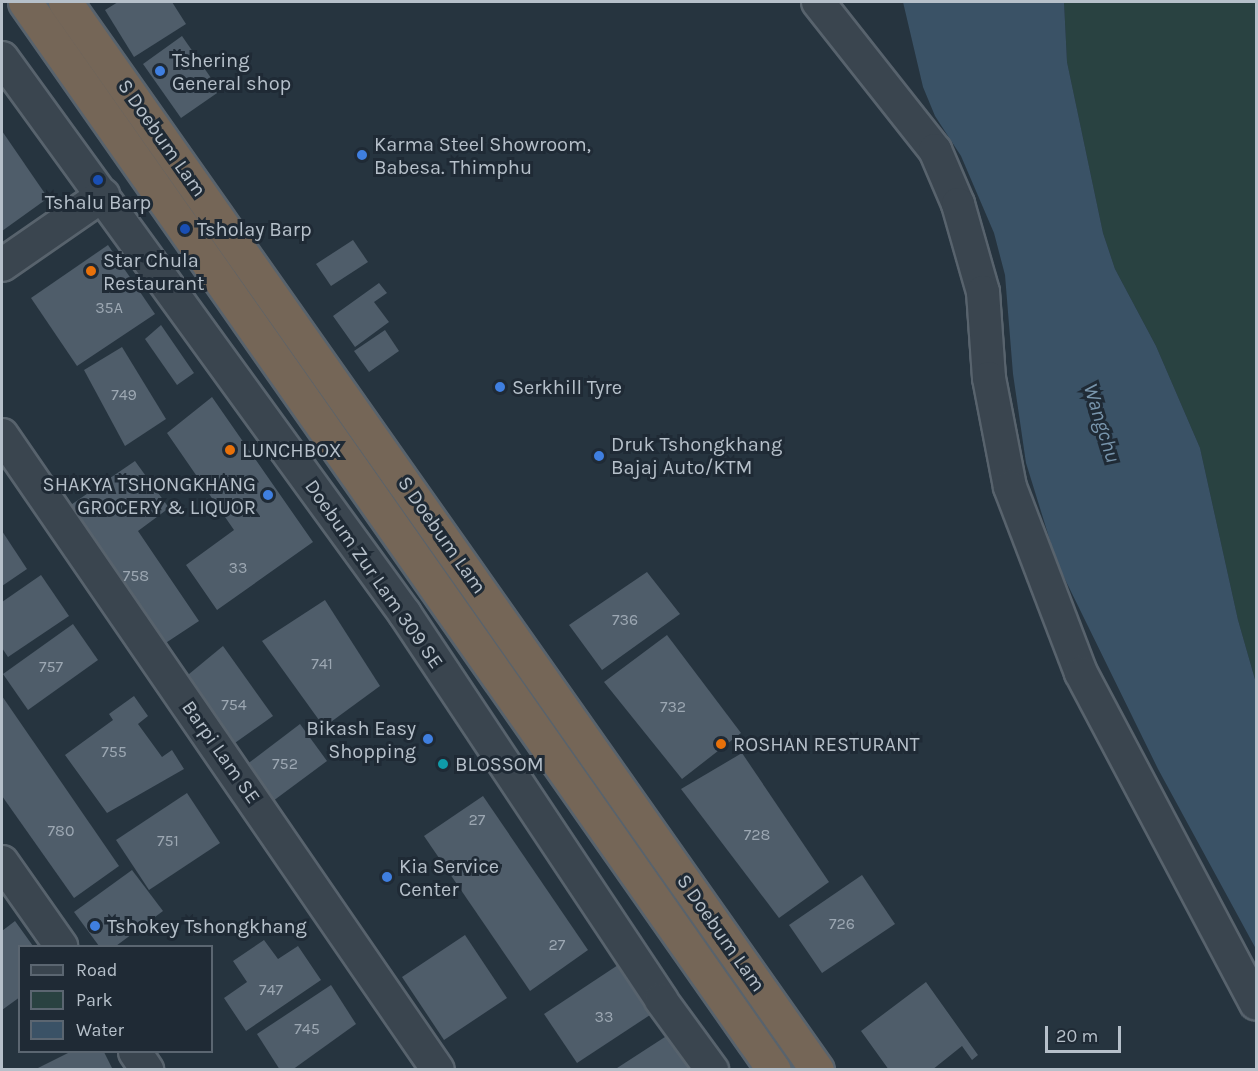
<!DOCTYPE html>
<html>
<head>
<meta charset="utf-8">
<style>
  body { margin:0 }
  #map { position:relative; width:1258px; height:1071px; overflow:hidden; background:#26343f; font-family:Karla,sans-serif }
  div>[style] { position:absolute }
  .green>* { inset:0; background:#294241 }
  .water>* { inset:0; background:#3a5266 }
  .building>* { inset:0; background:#4f5d6a }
  .roads { filter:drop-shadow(2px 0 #58636d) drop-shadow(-2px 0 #58636d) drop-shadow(0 2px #58636d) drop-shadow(0 -2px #58636d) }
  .minor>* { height:32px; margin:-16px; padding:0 16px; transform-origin:16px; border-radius:16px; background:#3a454f }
  .highway>* { height:33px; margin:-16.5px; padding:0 16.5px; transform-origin:16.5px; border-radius:16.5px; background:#756657 }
  .dots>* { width:16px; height:16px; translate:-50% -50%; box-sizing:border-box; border:3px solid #1f2a35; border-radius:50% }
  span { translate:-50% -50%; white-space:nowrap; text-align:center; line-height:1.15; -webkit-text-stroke:6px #1f2a35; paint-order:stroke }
  .number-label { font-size:16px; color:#9ca7b2 }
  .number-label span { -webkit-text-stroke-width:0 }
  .poi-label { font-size:20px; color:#b6c0ca }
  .left { translate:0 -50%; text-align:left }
  .right { translate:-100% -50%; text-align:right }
  .street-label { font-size:20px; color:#b6c0ca }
  .water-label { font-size:21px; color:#7895ac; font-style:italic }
  .frame { position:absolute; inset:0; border:3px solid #b6c0ca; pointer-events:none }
  .legend { position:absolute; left:18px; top:945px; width:195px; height:108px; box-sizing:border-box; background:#1f2a35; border:2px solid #5b6671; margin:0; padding:8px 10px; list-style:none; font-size:18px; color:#b6c0ca }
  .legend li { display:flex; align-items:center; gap:12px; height:30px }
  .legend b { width:30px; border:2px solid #5b6671 }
  .scale { position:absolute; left:1045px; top:1026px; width:76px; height:27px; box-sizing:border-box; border:3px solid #b6c0ca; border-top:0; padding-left:8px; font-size:18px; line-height:21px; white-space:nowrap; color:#b6c0ca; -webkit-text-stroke:4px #1f2a35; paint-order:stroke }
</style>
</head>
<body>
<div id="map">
  <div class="green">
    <div style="clip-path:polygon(1064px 2px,1256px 2px,1256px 683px,1238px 620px,1200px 448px,1156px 346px,1115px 269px,1103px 233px,1067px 62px)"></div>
  </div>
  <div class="water">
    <div style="clip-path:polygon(903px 2px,1064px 2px,1067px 62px,1103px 233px,1115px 269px,1156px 346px,1200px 448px,1238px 620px,1256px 683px,1256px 949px,1158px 769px,1057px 563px,1026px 463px,1013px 374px,1005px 275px,994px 233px,961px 156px,935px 116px,923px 87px)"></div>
  </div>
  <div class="building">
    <div style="clip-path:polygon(118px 2px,172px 2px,186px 24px,134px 57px,105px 10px)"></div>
    <div style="clip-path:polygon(182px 36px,220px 91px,181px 118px,143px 64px)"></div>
    <div style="clip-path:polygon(2px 131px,48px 198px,2px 231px)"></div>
    <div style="clip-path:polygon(353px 240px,368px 262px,331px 286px,316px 264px)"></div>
    <div style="clip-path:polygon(108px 245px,155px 314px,77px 366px,31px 298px)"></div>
    <div style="clip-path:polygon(379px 283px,387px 293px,374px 302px,389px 322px,355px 347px,333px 316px)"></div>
    <div style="clip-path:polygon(161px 325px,194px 373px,177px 385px,145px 339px)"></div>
    <div style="clip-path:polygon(385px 330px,399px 351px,369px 372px,354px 351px)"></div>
    <div style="clip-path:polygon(122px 347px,166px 419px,125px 446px,84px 370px)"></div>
    <div style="clip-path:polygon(212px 397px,313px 542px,217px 610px,186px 565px,234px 530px,167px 433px)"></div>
    <div style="clip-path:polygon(135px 461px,169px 508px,138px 531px,199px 621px,155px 650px,59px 513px)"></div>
    <div style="clip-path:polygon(2px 531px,27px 569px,2px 586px)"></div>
    <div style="clip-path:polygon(647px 572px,680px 614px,602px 670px,569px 625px)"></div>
    <div style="clip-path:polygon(41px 575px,69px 616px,8px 657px,2px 648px,2px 602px)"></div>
    <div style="clip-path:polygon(325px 600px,380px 686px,324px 727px,262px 641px)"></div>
    <div style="clip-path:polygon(73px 624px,98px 660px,28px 710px,3px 674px)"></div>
    <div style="clip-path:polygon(667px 635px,741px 733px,682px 779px,604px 682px)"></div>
    <div style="clip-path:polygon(223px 646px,273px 716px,232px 745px,183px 679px)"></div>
    <div style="clip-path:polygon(2px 696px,119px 866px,74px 898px,2px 796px)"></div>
    <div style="clip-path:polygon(134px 696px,148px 716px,138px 724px,162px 757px,172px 750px,184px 769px,107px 813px,65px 755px,113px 720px,109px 714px)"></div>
    <div style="clip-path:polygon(300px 724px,327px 761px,269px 804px,242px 768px)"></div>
    <div style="clip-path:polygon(742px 753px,829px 882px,779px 918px,681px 789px)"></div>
    <div style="clip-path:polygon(187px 793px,220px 843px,149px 890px,116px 840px)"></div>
    <div style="clip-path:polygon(483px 796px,588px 950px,530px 991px,424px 836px)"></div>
    <div style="clip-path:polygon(132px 870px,163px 911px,116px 946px,99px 946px,74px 912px)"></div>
    <div style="clip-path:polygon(862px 875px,895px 924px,822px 973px,789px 925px)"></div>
    <div style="clip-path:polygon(15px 921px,33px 946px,20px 946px,20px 997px,2px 1010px,2px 931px)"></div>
    <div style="clip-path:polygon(465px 935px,507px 998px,444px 1040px,402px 977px)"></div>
    <div style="clip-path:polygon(264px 940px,278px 959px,298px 946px,321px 980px,246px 1031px,224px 998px,247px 982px,233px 961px)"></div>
    <div style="clip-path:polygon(618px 965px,650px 1015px,577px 1063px,544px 1014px)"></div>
    <div style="clip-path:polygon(926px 982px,978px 1055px,972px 1060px,962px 1046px,932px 1070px,889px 1070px,861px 1031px)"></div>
    <div style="clip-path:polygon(331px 985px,356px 1024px,292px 1070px,280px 1070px,257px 1034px)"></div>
    <div style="clip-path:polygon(668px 1035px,691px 1070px,614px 1070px)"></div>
    <div style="clip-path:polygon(70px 1052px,104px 1052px,113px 1070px,34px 1070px)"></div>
  </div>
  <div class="roads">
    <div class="minor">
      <div style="left:818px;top:2px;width:189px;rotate:51.7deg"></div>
      <div style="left:935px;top:150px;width:59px;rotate:66.9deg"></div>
      <div style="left:958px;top:204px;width:91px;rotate:74.1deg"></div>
      <div style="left:983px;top:292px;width:86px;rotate:86deg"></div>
      <div style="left:989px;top:378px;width:111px;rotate:79.1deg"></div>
      <div style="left:1010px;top:487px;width:199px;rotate:69.1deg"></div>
      <div style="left:1081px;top:673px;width:374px;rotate:62.1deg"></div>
      <div style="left:2px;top:58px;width:687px;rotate:54.06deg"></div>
      <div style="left:405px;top:614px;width:463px;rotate:56.4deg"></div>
      <div style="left:661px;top:1000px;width:87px;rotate:53.9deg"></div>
      <div style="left:2px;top:265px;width:123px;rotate:-34.7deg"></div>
      <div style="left:2px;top:435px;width:770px;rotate:55.53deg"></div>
      <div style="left:2px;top:862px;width:103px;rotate:54.9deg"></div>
      <div style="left:135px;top:1052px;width:22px;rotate:56deg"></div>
    </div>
    <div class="highway">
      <div style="left:25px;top:2px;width:1304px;rotate:54.96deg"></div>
      <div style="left:65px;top:2px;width:1306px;rotate:54.85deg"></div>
    </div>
  </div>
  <div class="dots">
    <div style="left:160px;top:71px;background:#3f7fe0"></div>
    <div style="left:362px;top:155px;background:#3f7fe0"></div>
    <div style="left:98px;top:180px;background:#1a4fb4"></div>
    <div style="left:185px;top:229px;background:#1a4fb4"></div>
    <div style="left:91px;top:271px;background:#e8710a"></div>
    <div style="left:500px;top:387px;background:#3f7fe0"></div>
    <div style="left:230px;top:450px;background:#e8710a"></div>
    <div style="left:599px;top:456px;background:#3f7fe0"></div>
    <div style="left:268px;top:495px;background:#3f7fe0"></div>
    <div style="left:428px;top:739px;background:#3f7fe0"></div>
    <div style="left:721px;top:744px;background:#e8710a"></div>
    <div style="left:443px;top:764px;background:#0f9aa8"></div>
    <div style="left:387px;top:877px;background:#3f7fe0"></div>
    <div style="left:95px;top:926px;background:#3f7fe0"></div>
  </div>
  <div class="number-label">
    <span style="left:109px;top:308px">35A</span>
    <span style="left:124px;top:395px">749</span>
    <span style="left:238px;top:568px">33</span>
    <span style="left:136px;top:576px">758</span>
    <span style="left:625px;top:620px">736</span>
    <span style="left:322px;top:664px">741</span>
    <span style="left:51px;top:667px">757</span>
    <span style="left:234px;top:705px">754</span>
    <span style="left:673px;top:707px">732</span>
    <span style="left:114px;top:752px">755</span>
    <span style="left:285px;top:764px">752</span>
    <span style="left:477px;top:820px">27</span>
    <span style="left:61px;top:831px">780</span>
    <span style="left:757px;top:835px">728</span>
    <span style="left:168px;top:841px">751</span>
    <span style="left:842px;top:924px">726</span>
    <span style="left:557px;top:945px">27</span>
    <span style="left:271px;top:990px">747</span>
    <span style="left:604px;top:1017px">33</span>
    <span style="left:307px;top:1029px">745</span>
  </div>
  <div class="poi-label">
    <span class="left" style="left:172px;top:72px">Tshering<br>General shop</span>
    <span class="left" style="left:374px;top:156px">Karma Steel Showroom,<br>Babesa. Thimphu</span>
    <span style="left:98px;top:202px">Tshalu Barp</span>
    <span class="left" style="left:197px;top:229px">Tsholay Barp</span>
    <span class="left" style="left:103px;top:272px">Star Chula<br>Restaurant</span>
    <span class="left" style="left:512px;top:387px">Serkhill Tyre</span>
    <span class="left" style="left:611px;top:456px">Druk Tshongkhang<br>Bajaj Auto/KTM</span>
    <span class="left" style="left:242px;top:450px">LUNCHBOX</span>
    <span class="right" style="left:256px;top:496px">SHAKYA TSHONGKHANG<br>GROCERY &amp; LIQUOR</span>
    <span class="right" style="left:416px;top:740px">Bikash Easy<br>Shopping</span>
    <span class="left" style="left:733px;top:744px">ROSHAN RESTURANT</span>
    <span class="left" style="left:455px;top:764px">BLOSSOM</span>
    <span class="left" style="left:399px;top:878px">Kia Service<br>Center</span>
    <span class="left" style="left:107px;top:926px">Tshokey Tshongkhang</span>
  </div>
  <div class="street-label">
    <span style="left:162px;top:138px;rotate:55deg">S Doebum Lam</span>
    <span style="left:442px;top:535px;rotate:55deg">S Doebum Lam</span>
    <span style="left:374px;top:574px;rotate:55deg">Doebum Zur Lam 309 SE</span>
    <span style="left:221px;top:752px;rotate:55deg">Barpi Lam SE</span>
    <span style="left:721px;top:933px;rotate:55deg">S Doebum Lam</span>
  </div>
  <div class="water-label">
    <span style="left:1102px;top:423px;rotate:73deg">Wangchu</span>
  </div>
  <div class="frame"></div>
  <ul class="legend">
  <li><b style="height:8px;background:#3a454f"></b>Road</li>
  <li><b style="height:16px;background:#294241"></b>Park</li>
  <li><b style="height:16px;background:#3a5266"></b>Water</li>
  </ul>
  <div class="scale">20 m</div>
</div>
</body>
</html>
